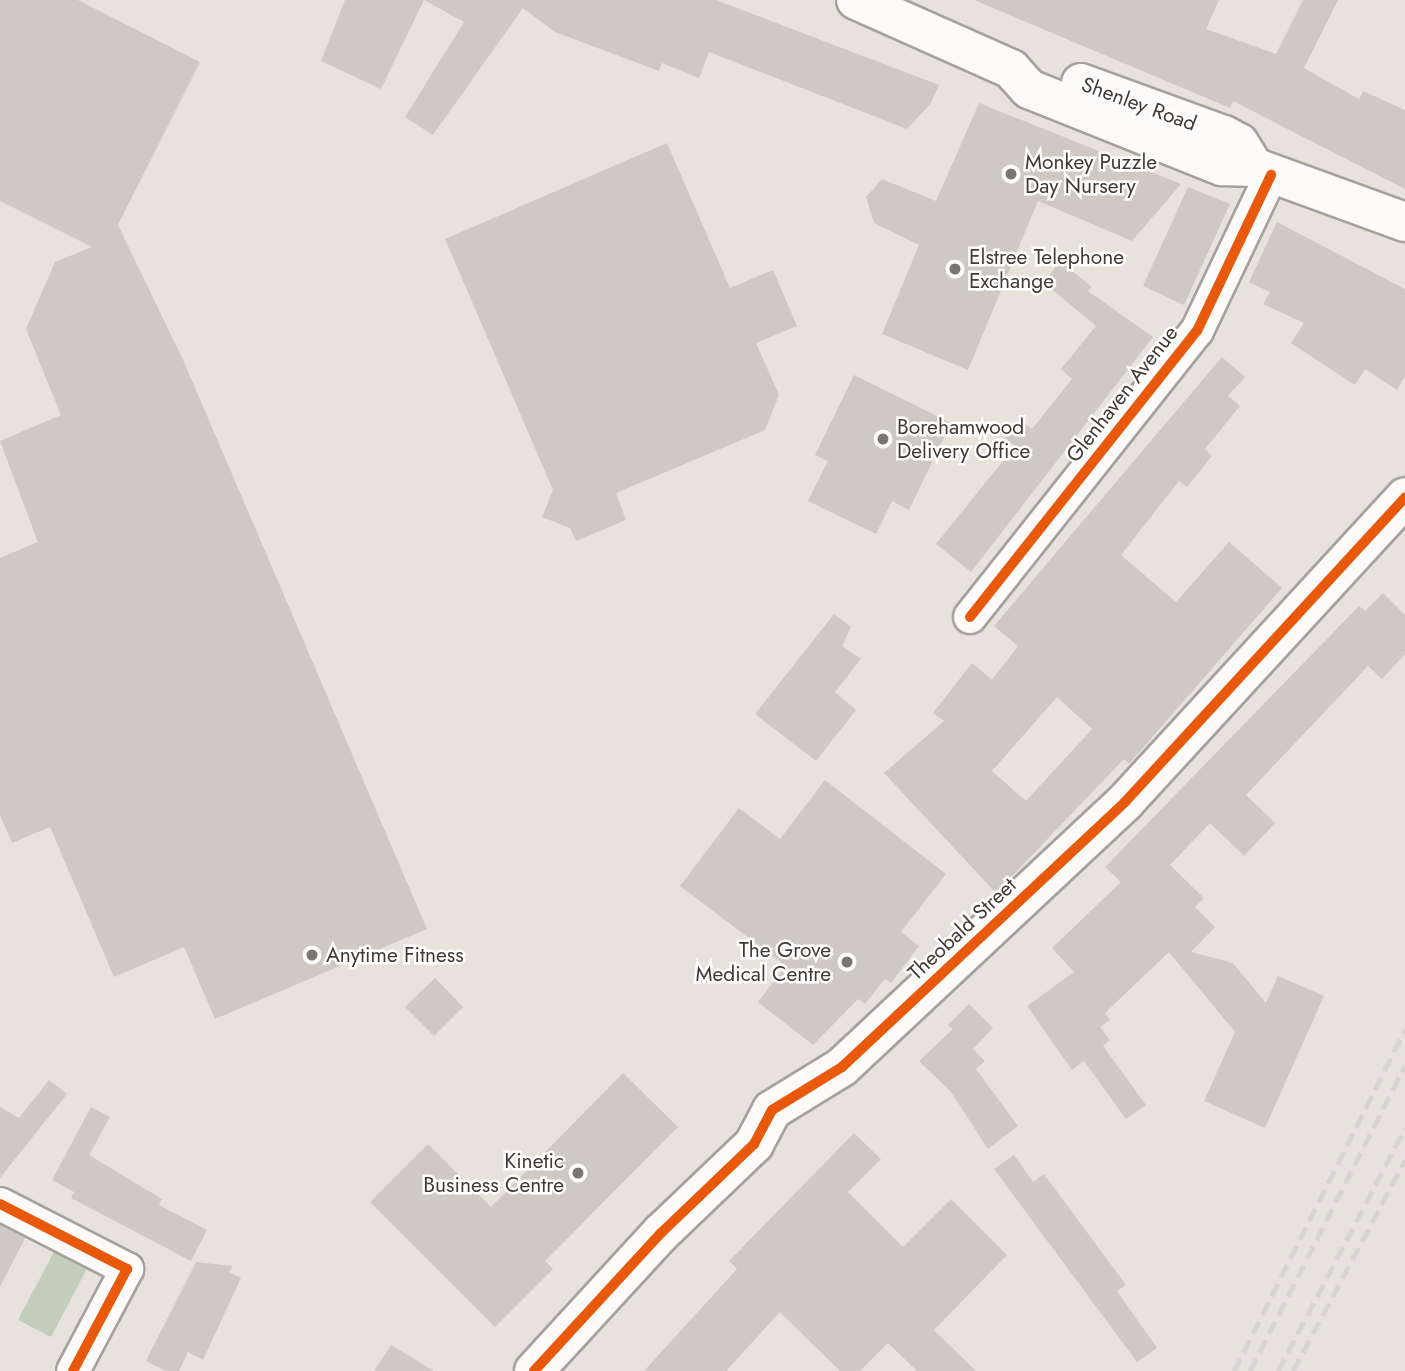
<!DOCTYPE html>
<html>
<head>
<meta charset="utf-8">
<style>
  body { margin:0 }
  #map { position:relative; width:1405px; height:1371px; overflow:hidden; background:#e8e2dc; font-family:Jost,sans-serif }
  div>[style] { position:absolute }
  .green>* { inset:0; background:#c2cdbb }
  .building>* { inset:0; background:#cec9c5 }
  .roads { filter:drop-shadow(2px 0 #a5a19c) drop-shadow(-2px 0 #a5a19c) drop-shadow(0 2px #a5a19c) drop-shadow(0 -2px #a5a19c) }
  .street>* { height:32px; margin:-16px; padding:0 16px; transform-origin:16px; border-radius:16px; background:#fcfbfa }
  .secondary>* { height:38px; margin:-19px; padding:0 19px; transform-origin:19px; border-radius:19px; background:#fcfbfa }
  .rail>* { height:5px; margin-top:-2.5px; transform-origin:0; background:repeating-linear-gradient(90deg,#d7d5d4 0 14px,transparent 0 21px) }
  .cycleway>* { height:10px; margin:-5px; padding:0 5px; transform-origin:5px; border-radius:5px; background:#e8590c }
  .dots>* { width:19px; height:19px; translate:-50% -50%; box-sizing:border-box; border:4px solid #fff; border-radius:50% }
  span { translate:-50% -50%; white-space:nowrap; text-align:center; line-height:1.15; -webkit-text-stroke:5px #fff; paint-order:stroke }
  .street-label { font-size:21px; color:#403b37 }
  .poi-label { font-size:21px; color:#403b37 }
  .left { translate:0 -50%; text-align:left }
  .right { translate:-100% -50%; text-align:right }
</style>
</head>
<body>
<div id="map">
  <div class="green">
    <div style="clip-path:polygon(58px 1244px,91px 1261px,51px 1337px,18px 1320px)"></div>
  </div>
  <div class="building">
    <div style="clip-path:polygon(0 0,78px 0,200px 62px,118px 225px,184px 362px,427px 929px,215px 1019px,184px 947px,114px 977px,50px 827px,12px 843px,0 815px,0 558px,38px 542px,0 441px,61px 415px,26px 329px,55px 262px,92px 247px,0 201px)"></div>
    <div style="clip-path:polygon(345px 0,716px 0,939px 85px,931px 103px,907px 129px,709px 52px,699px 78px,662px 63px,659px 71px,555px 32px,523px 8px,433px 135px,405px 117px,464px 22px,424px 0,381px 89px,321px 61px)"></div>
    <div style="clip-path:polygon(974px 0,1219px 0,1206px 29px,1276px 54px,1303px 0,1338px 0,1304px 68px,1359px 99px,1363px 91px,1405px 110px,1405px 189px,1233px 101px,1230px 108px)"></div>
    <div style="clip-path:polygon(979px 103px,1181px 184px,1132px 241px,1038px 201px,968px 370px,882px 334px,919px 245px,874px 223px,866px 197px,882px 179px,936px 201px)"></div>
    <div style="clip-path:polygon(667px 143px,730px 288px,773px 270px,797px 326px,756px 343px,779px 395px,765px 430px,616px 493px,626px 520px,576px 541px,570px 528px,542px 517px,553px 490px,445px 239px)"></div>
    <div style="clip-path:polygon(1188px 187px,1230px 204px,1184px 305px,1143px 286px)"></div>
    <div style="clip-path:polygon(1277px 222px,1405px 289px,1405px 376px,1397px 390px,1365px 369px,1355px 385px,1291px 343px,1304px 323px,1263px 304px,1270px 292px,1249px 282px)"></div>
    <div style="clip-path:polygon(1060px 261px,1092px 287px,1088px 291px,1153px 337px,971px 572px,936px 544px,1015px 446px,1004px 437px,1019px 419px,1032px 429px,1072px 379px,1061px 369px,1096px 326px,1044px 283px)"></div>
    <div style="clip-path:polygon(evenodd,1222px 357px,1245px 377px,1228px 396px,1240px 406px,1205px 449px,1212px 456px,1187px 487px,1179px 481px,1121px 555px,1176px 602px,1229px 542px,1282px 588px,1129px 764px,1124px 759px,996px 893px,884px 773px,944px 721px,933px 713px,972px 663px,992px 680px,1018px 646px,994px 626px,1222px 357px,1057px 697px,1092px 729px,1026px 801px,992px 771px,1057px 697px)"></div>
    <div style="clip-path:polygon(854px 375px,951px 423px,909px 510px,892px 501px,876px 534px,808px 501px,828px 461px,815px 455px)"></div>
    <div style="clip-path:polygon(1383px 593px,1405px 615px,1405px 654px,1382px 679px,1368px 666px,1246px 795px,1275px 823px,1244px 856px,1210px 823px,1170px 865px,1204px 898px,1195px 907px,1215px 927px,1191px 952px,1233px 963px,1266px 1003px,1278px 976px,1324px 996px,1265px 1128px,1204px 1101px,1235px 1032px,1169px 952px,1105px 1013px,1110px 1020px,1100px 1027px,1110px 1040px,1103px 1046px,1146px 1105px,1126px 1119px,1084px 1061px,1072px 1070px,1027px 1006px,1074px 972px,1052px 948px,1121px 882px,1105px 867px,1359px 606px,1365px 611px)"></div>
    <div style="clip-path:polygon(834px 614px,851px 627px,842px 646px,861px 659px,835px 692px,856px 710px,816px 761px,755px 714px)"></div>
    <div style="clip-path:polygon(825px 780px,946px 874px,901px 932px,919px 946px,891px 983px,885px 979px,865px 1004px,858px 999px,813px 1045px,758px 1002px,786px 966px,680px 886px,739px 808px,780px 839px)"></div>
    <div style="clip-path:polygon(435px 978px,463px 1007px,434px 1036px,405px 1007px)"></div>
    <div style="clip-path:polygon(969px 1004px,993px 1028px,973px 1049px,985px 1061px,976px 1069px,1018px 1126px,988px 1149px,951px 1092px,919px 1061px,953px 1029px,948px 1025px)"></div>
    <div style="clip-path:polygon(623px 1073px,678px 1127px,545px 1261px,553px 1269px,495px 1327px,370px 1202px,428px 1144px,491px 1207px)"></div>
    <div style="clip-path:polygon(49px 1080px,67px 1094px,0 1178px,0 1107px,19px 1118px)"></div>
    <div style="clip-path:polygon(91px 1107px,110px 1117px,89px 1155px,162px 1199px,159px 1205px,207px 1230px,191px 1261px,71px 1198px,74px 1192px,52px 1180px)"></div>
    <div style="clip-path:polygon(854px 1133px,881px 1159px,848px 1192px,903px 1247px,951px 1199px,1007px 1255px,934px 1330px,976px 1371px,917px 1371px,888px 1343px,860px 1371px,840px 1371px,780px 1312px,726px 1371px,644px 1371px,737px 1269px,729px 1261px)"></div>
    <div style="clip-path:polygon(1014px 1155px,1033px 1182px,1044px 1174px,1126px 1285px,1117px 1291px,1157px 1348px,1137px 1362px,994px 1169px)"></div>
    <div style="clip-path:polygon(0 1225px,25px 1238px,0 1287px)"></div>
    <div style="clip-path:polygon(196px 1262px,233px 1266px,229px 1272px,241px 1278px,203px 1360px,188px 1352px,179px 1371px,166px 1371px,146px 1361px)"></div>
    <div style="clip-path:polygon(391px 1345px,434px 1371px,374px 1371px)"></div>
  </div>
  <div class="roads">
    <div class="street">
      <div style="left:970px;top:617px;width:365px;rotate:-51.6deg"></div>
      <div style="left:1197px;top:331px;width:173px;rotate:-64.6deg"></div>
      <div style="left:0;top:1204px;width:143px;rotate:27.1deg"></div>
      <div style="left:127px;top:1269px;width:115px;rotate:117.9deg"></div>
    </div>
    <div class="secondary">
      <div style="left:856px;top:0;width:170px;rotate:24deg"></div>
      <div style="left:1011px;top:69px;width:27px;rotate:48deg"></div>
      <div style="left:1029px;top:89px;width:208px;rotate:21.8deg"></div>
      <div style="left:1222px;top:166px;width:32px;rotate:2deg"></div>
      <div style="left:1254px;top:167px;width:161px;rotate:20deg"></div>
      <div style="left:1081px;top:83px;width:152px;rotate:20deg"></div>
      <div style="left:1224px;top:135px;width:17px;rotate:28deg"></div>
      <div style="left:1239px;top:143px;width:28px;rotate:58deg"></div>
      <div style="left:534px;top:1371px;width:188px;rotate:-47.4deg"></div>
      <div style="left:661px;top:1233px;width:129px;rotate:-43.7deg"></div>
      <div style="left:754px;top:1144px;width:38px;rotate:-62deg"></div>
      <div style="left:772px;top:1110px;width:82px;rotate:-31.6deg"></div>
      <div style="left:842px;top:1067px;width:388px;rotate:-43.1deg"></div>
      <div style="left:1125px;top:802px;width:414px;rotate:-47.4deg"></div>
    </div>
  </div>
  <div class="rail">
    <div style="left:1234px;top:1371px;width:382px;rotate:-63.4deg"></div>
    <div style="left:1250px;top:1371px;width:342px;rotate:-63.1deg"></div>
    <div style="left:1278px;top:1371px;width:274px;rotate:-62.4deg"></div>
    <div style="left:1293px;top:1371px;width:239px;rotate:-62deg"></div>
  </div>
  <div class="cycleway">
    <div style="left:970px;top:617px;width:365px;rotate:-51.6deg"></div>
    <div style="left:1197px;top:331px;width:173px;rotate:-64.6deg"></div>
    <div style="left:0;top:1204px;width:143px;rotate:27.1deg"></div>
    <div style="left:127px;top:1269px;width:115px;rotate:117.9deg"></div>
    <div style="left:534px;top:1371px;width:188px;rotate:-47.4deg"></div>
    <div style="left:661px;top:1233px;width:129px;rotate:-43.7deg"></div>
    <div style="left:754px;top:1144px;width:38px;rotate:-62deg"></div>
    <div style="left:772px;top:1110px;width:82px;rotate:-31.6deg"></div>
    <div style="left:842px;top:1067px;width:388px;rotate:-43.1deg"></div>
    <div style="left:1125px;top:802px;width:414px;rotate:-47.4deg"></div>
  </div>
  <div class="dots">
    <div style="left:1011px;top:174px;background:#7b7571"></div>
    <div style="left:955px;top:269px;background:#7b7571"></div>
    <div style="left:883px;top:439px;background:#7b7571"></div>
    <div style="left:312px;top:955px;background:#7b7571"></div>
    <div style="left:847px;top:962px;background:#7b7571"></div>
    <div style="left:578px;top:1173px;background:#7b7571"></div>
  </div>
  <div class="street-label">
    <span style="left:1139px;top:104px;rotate:20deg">Shenley Road</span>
    <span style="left:1122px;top:394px;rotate:-52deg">Glenhaven Avenue</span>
    <span style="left:962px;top:929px;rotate:-43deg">Theobald Street</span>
  </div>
  <div class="poi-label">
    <span class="left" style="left:1025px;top:174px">Monkey Puzzle<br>Day Nursery</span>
    <span class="left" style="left:969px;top:269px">Elstree Telephone<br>Exchange</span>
    <span class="left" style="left:897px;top:439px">Borehamwood<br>Delivery Office</span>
    <span class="right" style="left:831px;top:962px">The Grove<br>Medical Centre</span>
    <span class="left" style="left:326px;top:955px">Anytime Fitness</span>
    <span class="right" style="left:564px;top:1173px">Kinetic<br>Business Centre</span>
  </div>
</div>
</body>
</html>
